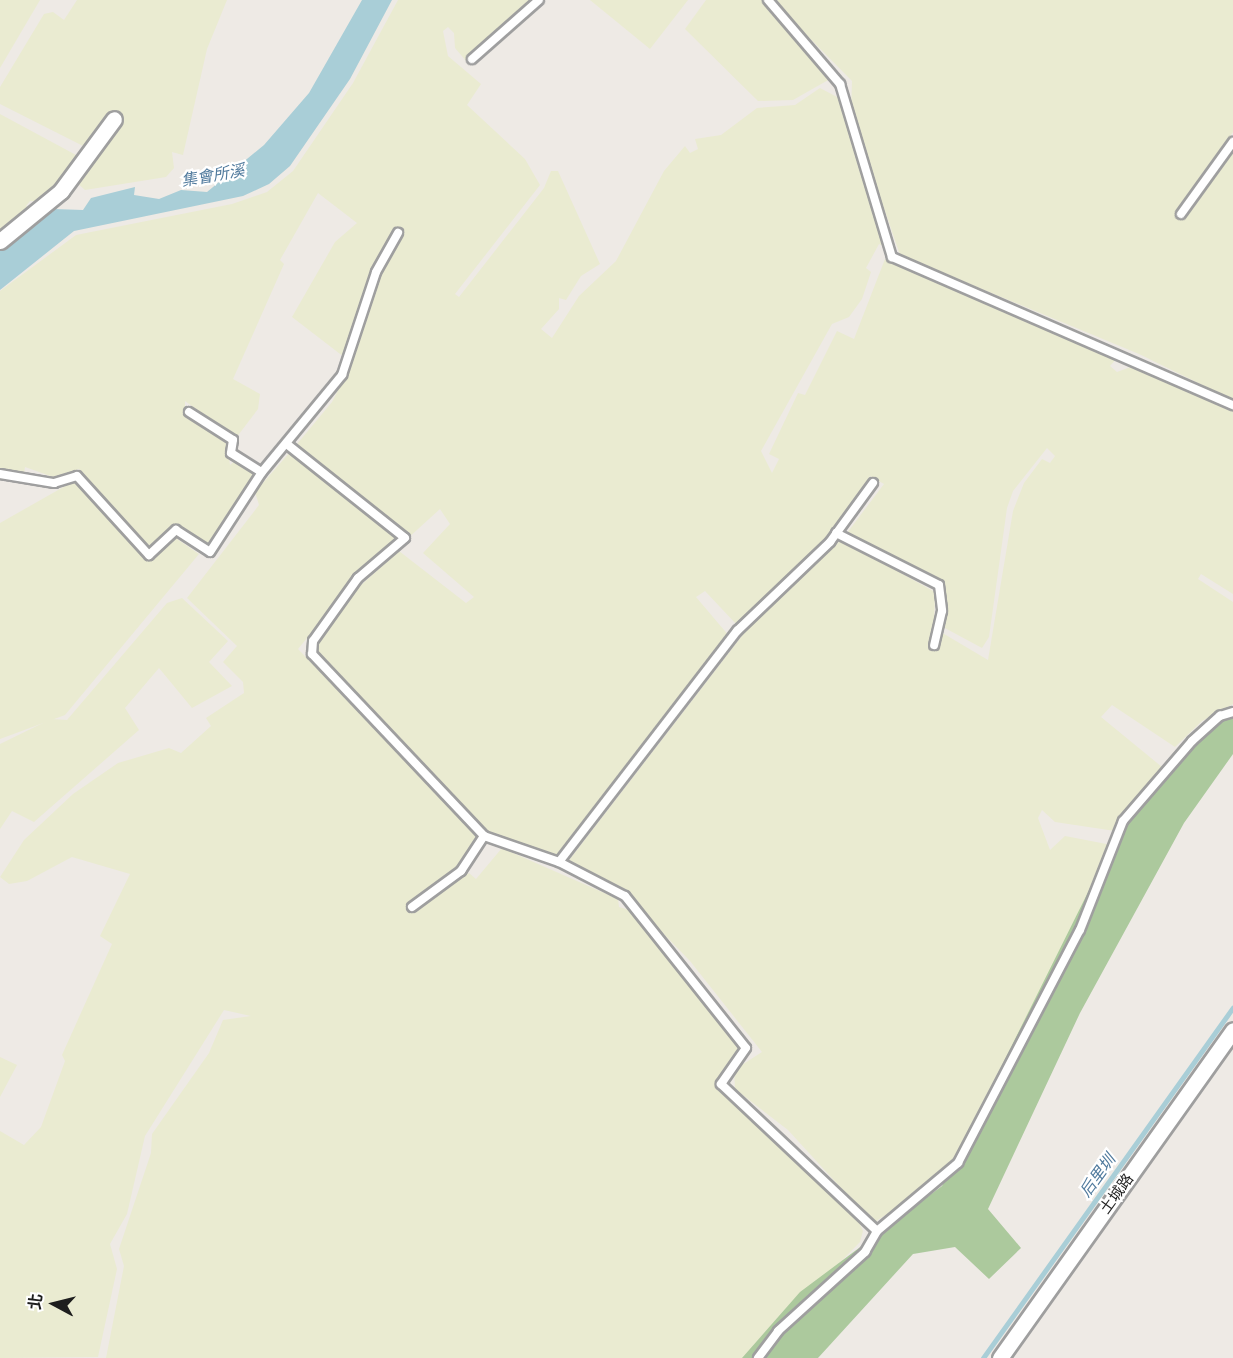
<!DOCTYPE html>
<html>
<head>
<meta charset="utf-8">
<style>
  body { margin:0 }
  #map { position:relative; width:1233px; height:1358px; overflow:hidden; background:#eeeae5; font-family:"Roboto Condensed","Noto Sans TC",sans-serif }
  div>[style] { position:absolute }
  .farmland>* { inset:0; background:#eaebd1 }
  .forest>* { inset:0; background:#acc99d }
  .water>* { inset:0; background:#a9ced7 }
  .stream>* { height:4.5px; margin:-2.25px; padding:0 2.25px; transform-origin:2.25px; border-radius:2.25px; background:#a9ced7 }
  .roads { filter:drop-shadow(2px 0 #9f9f9f) drop-shadow(-2px 0 #9f9f9f) drop-shadow(0 2px #9f9f9f) drop-shadow(0 -2px #9f9f9f) }
  .service>* { height:8px; margin:-4px; padding:0 4px; transform-origin:4px; border-radius:4px; background:#fff }
  .minor>* { height:15px; margin:-7.5px; padding:0 7.5px; transform-origin:7.5px; border-radius:7.5px; background:#fff }
  span { translate:-50% -50%; white-space:nowrap; text-align:center; line-height:1.15; -webkit-text-stroke:4.5px #fff; paint-order:stroke }
  .street-label { font-size:15px; color:#1e1e1e }
  .water-label { font-size:16px; color:#507a9d; font-style:italic }
  .north { position:absolute; left:24px; top:1274px; width:60px; height:60px; -webkit-text-stroke:4px #fff; paint-order:stroke; rotate:277deg; font-size:16px; font-weight:700; line-height:24px; text-align:center; color:#1e1e1e }
  .north::after { content:''; display:block; margin:auto; width:21px; height:27px; background:#1e1e1e; clip-path:polygon(50% 0,100% 100%,50% 72%,0 100%) }
</style>
</head>
<body>
<div id="map">
  <div class="farmland">
    <div style="clip-path:polygon(0 0,40px 0,0 68px)"></div>
    <div style="clip-path:polygon(77px 0,227px 0,207px 49px,183px 155px,172px 152px,174px 168px,166px 177px,85px 190px,77px 183px,122px 118px,112px 111px,89px 149px,0 104px,0 87px,44px 14px,53px 12px,64px 20px)"></div>
    <div style="clip-path:polygon(398px 0,539px 0,467px 62px,455px 48px,454px 33px,448px 27px,443px 31px,448px 56px,481px 84px,467px 105px,525px 159px,540px 185px,455px 294px,459px 297px,544px 188px,551px 171px,558px 171px,600px 264px,581px 276px,566px 300px,559px 298px,559px 309px,541px 329px,552px 338px,579px 296px,616px 261px,664px 171px,685px 146px,690px 153px,698px 149px,695px 139px,721px 135px,757px 108px,795px 105px,820px 88px,839px 98px,887px 248px,879px 244px,866px 268px,871px 272px,862px 299px,849px 317px,832px 324px,761px 451px,772px 473px,779px 459px,769px 454px,798px 393px,805px 395px,837px 331px,854px 339px,885px 259px,1118px 357px,1110px 366px,1117px 372px,1136px 365px,1233px 411px,1233px 594px,1201px 574px,1198px 579px,1233px 602px,1233px 704px,1202px 721px,1175px 747px,1112px 705px,1101px 717px,1162px 767px,1115px 831px,1055px 822px,1042px 810px,1038px 818px,1050px 850px,1065px 836px,1122px 847px,1017px 1055px,949px 1166px,925px 1190px,873px 1223px,788px 1130px,735px 1089px,734px 1070px,762px 1052px,690px 961px,627px 896px,567px 863px,748px 628px,841px 540px,935px 592px,934px 628px,988px 660px,1013px 511px,1024px 483px,1042px 459px,1050px 463px,1055px 456px,1047px 448px,1013px 491px,1007px 508px,989px 637px,982px 648px,943px 627px,942px 587px,847px 533px,884px 484px,870px 476px,837px 529px,737px 625px,705px 591px,696px 597px,730px 637px,556px 859px,486px 835px,316px 651px,315px 645px,360px 586px,399px 551px,466px 603px,474px 597px,423px 553px,450px 524px,440px 509px,407px 539px,299px 451px,297px 444px,332px 402px,352px 363px,374px 283px,402px 236px,398px 231px,372px 269px,344px 357px,292px 317px,335px 242px,357px 223px,318px 193px,280px 260px,284px 264px,233px 379px,260px 394px,258px 409px,236px 438px,185px 401px,185px 415px,227px 442px,230px 465px,235px 461px,255px 473px,242px 492px,239px 516px,209px 547px,171px 526px,148px 548px,79px 469px,53px 477px,25px 467px,24px 474px,0 469px,0 291px,76px 235px,232px 204px,267px 192px,293px 171px,353px 83px)"></div>
    <div style="clip-path:polygon(590px 0,688px 0,650px 49px)"></div>
    <div style="clip-path:polygon(706px 0,762px 0,835px 70px,830px 79px,793px 100px,758px 101px,685px 29px)"></div>
    <div style="clip-path:polygon(772px 0,1233px 0,1233px 132px,1175px 216px,1183px 220px,1233px 151px,1233px 400px,1139px 354px,900px 255px,851px 112px,852px 81px)"></div>
    <div style="clip-path:polygon(0 114px,76px 155px,80px 162px,40px 202px,30px 201px,26px 206px,32px 209px,0 233px)"></div>
    <div style="clip-path:polygon(291px 451px,400px 540px,355px 580px,298px 649px,482px 840px,413px 911px,469px 873px,476px 879px,502px 848px,618px 899px,619px 907px,633px 911px,649px 926px,717px 1004px,748px 1051px,727px 1065px,719px 1083px,792px 1145px,857px 1218px,863px 1231px,860px 1242px,821px 1282px,763px 1358px,106px 1358px,124px 1266px,119px 1249px,151px 1153px,152px 1134px,209px 1053px,223px 1020px,251px 1016px,224px 1010px,145px 1136px,127px 1214px,110px 1244px,117px 1269px,98px 1357px,0 1358px,0 1131px,24px 1145px,41px 1127px,65px 1061px,62px 1055px,112px 944px,100px 936px,130px 874px,72px 857px,27px 881px,9px 884px,0 877px,24px 840px,73px 794px,118px 763px,169px 748px,181px 753px,211px 726px,206px 718px,244px 693px,243px 682px,223px 662px,237px 646px,187px 598px,259px 505px,255px 492px)"></div>
    <div style="clip-path:polygon(74px 481px,147px 558px,153px 560px,174px 537px,199px 554px,65px 715px,0 739px,0 523px)"></div>
    <div style="clip-path:polygon(182px 598px,228px 641px,209px 662px,232px 686px,192px 708px,159px 668px,125px 708px,139px 730px,34px 822px,12px 811px,0 829px,0 744px,51px 719px,67px 720px,167px 603px)"></div>
    <div style="clip-path:polygon(0 1057px,17px 1065px,0 1097px)"></div>
  </div>
  <div class="forest">
    <div style="clip-path:polygon(1233px 715px,1233px 754px,1184px 823px,1080px 1013px,988px 1209px,1021px 1248px,989px 1279px,955px 1247px,913px 1254px,818px 1358px,742px 1358px,800px 1292px,942px 1186px,1107px 854px,1179px 749px)"></div>
  </div>
  <div class="water">
    <div style="clip-path:polygon(362px 0,392px 0,350px 79px,290px 166px,269px 184px,243px 196px,74px 231px,0 290px,0 249px,53px 209px,83px 210px,91px 198px,135px 187px,134px 195px,159px 199px,181px 190px,207px 192px,264px 145px,309px 93px)"></div>
  </div>
  <div class="stream">
    <div style="left:983px;top:1358px;width:430px;rotate:-54.5deg"></div>
  </div>
  <div class="roads">
    <div class="service">
      <div style="left:768px;top:0;width:111px;rotate:49.4deg"></div>
      <div style="left:840px;top:84px;width:181px;rotate:73.3deg"></div>
      <div style="left:892px;top:257px;width:372px;rotate:23.5deg"></div>
      <div style="left:472px;top:59px;width:89px;rotate:-41.4deg"></div>
      <div style="left:1181px;top:214px;width:89px;rotate:-54.2deg"></div>
      <div style="left:189px;top:412px;width:52px;rotate:32.5deg"></div>
      <div style="left:233px;top:440px;width:13px;rotate:99deg"></div>
      <div style="left:231px;top:453px;width:36px;rotate:32deg"></div>
      <div style="left:288px;top:445px;width:149px;rotate:38.5deg"></div>
      <div style="left:405px;top:538px;width:62px;rotate:139.6deg"></div>
      <div style="left:358px;top:578px;width:77px;rotate:125.5deg"></div>
      <div style="left:313px;top:641px;width:13px;rotate:94deg"></div>
      <div style="left:312px;top:654px;width:250px;rotate:46.6deg"></div>
      <div style="left:484px;top:836px;width:79px;rotate:19.1deg"></div>
      <div style="left:559px;top:862px;width:74px;rotate:27.3deg"></div>
      <div style="left:625px;top:896px;width:194px;rotate:51.5deg"></div>
      <div style="left:746px;top:1048px;width:44px;rotate:124.8deg"></div>
      <div style="left:721px;top:1084px;width:214px;rotate:43.3deg"></div>
      <div style="left:0;top:474px;width:55px;rotate:9.5deg"></div>
      <div style="left:54px;top:483px;width:24px;rotate:-17deg"></div>
      <div style="left:77px;top:476px;width:107px;rotate:47.7deg"></div>
      <div style="left:149px;top:555px;width:37px;rotate:-43deg"></div>
      <div style="left:176px;top:530px;width:40px;rotate:32.9deg"></div>
      <div style="left:210px;top:552px;width:95px;rotate:-57deg"></div>
      <div style="left:262px;top:472px;width:126px;rotate:-50.5deg"></div>
      <div style="left:342px;top:375px;width:108px;rotate:-71.7deg"></div>
      <div style="left:376px;top:272px;width:45px;rotate:-60.6deg"></div>
      <div style="left:836px;top:533px;width:115px;rotate:26.8deg"></div>
      <div style="left:939px;top:585px;width:26px;rotate:83deg"></div>
      <div style="left:942px;top:611px;width:35px;rotate:103deg"></div>
      <div style="left:559px;top:862px;width:292px;rotate:-52.4deg"></div>
      <div style="left:737px;top:631px;width:129px;rotate:-43.7deg"></div>
      <div style="left:830px;top:542px;width:73px;rotate:-53.9deg"></div>
      <div style="left:412px;top:907px;width:61px;rotate:-36.3deg"></div>
      <div style="left:461px;top:871px;width:42px;rotate:-56.7deg"></div>
      <div style="left:758px;top:1358px;width:34px;rotate:-53deg"></div>
      <div style="left:778px;top:1331px;width:118px;rotate:-42.2deg"></div>
      <div style="left:865px;top:1252px;width:24px;rotate:-60deg"></div>
      <div style="left:877px;top:1231px;width:106px;rotate:-40deg"></div>
      <div style="left:958px;top:1163px;width:263px;rotate:-62.4deg"></div>
      <div style="left:1080px;top:930px;width:117px;rotate:-68.5deg"></div>
      <div style="left:1123px;top:821px;width:106px;rotate:-49.2deg"></div>
      <div style="left:1192px;top:741px;width:38px;rotate:-42deg"></div>
      <div style="left:1220px;top:716px;width:14px;rotate:-17deg"></div>
    </div>
    <div class="minor">
      <div style="left:0;top:241px;width:79px;rotate:-39.3deg"></div>
      <div style="left:61px;top:191px;width:89px;rotate:-53.6deg"></div>
      <div style="left:1000px;top:1358px;width:402px;rotate:-54.6deg"></div>
    </div>
  </div>
  <div class="street-label">
    <span style="left:1117px;top:1194px;rotate:-54deg">土城路</span>
  </div>
  <div class="water-label">
    <span style="left:213px;top:176px;rotate:-10deg">集會所溪</span>
    <span style="left:1098px;top:1176px;rotate:-54deg">后里圳</span>
  </div>
  <div class="north">北</div>
</div>
</body>
</html>
